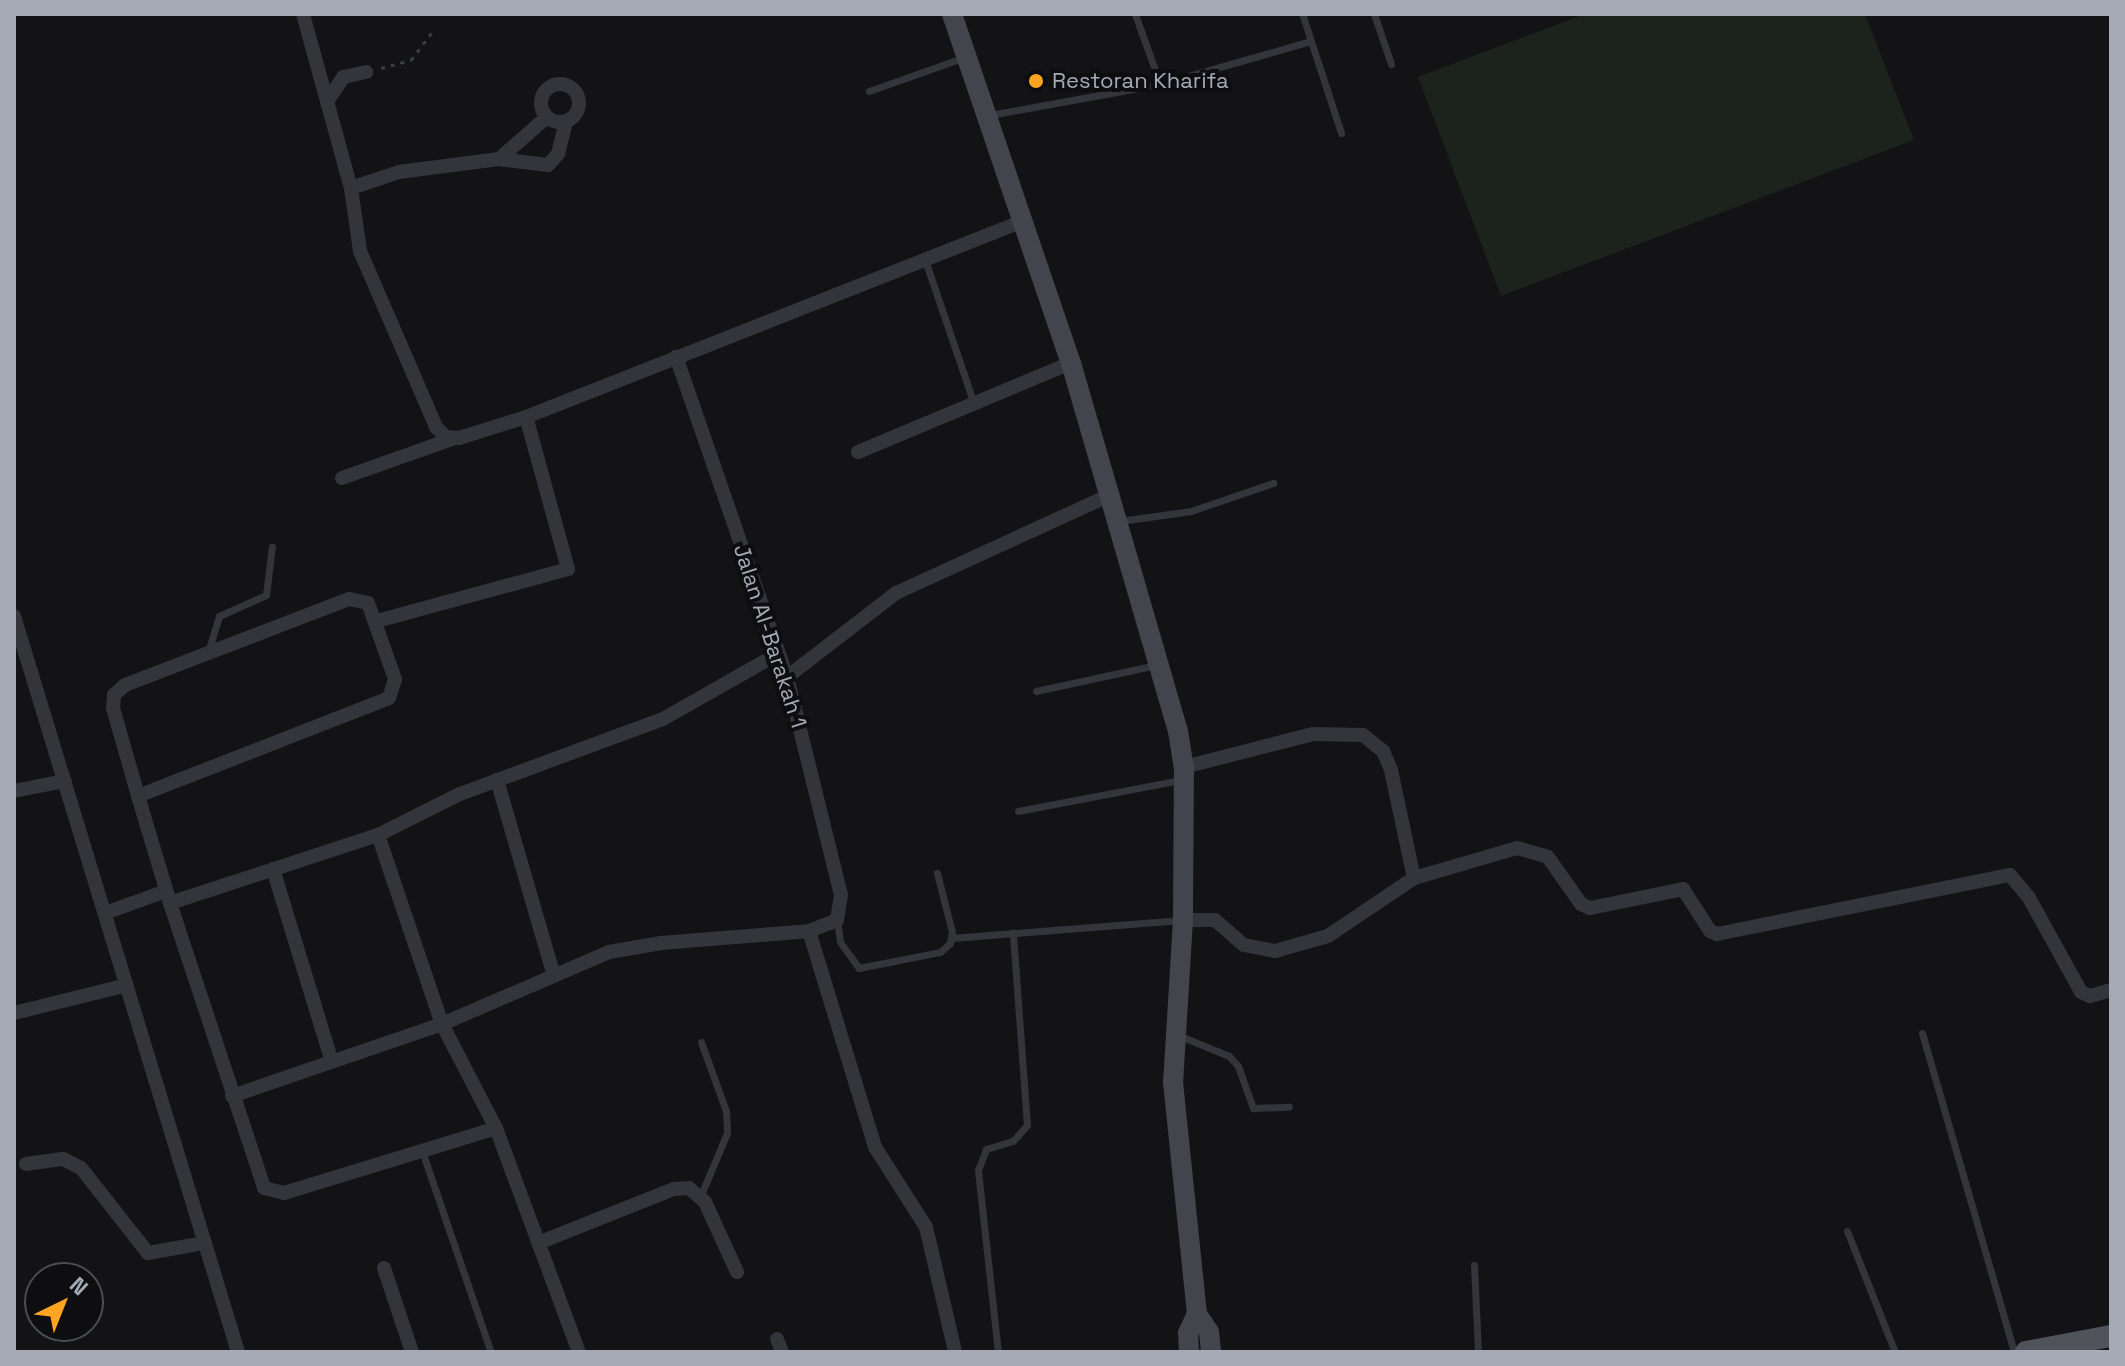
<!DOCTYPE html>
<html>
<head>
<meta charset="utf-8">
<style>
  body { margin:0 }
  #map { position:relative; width:2125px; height:1366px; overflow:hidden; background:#131315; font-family:"Space Grotesk",sans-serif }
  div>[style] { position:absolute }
  .green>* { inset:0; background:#1b231c }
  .path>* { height:3px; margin-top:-1.5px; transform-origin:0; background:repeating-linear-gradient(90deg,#3a3d42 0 4px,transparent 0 10px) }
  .lane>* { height:7px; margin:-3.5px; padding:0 3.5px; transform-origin:3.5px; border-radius:3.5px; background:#34353b }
  .street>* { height:14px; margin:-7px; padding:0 7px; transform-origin:7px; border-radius:7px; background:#34353b }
  .street>.ring { margin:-7px; padding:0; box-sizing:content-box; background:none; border:14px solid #34353b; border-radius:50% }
  .secondary>* { height:20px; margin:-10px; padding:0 10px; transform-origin:10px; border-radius:10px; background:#42454b }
  .primary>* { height:22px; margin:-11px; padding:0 11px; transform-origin:11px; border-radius:11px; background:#50535a }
  .dots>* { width:22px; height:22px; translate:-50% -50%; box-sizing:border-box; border:4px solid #0e0e10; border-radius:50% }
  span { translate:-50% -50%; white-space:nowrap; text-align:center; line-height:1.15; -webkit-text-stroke:8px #0e0e10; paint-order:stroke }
  .poi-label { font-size:22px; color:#a4abb7 }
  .left { translate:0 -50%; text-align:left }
  .street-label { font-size:22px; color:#a4abb7 }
  .frame { position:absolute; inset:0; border:16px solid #a4abb7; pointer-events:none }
  .north { position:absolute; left:24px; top:1262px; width:80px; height:80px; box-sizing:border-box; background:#0e0e10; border:2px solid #4a4d53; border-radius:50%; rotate:43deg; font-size:22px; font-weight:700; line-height:32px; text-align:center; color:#a4abb7 }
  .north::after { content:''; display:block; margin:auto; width:28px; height:36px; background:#ffa521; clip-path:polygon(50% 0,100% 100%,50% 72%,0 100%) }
</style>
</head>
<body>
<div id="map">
  <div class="green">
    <div style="clip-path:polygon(1585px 14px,1865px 14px,1914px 140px,1501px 296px,1418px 77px)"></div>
  </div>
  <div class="path">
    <div style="left:381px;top:68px;width:31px;rotate:-15deg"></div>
    <div style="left:411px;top:60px;width:34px;rotate:-53deg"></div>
  </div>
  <div class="lane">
    <div style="left:1135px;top:14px;width:74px;rotate:70.3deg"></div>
    <div style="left:1374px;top:14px;width:53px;rotate:71.2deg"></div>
    <div style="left:1311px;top:41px;width:97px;rotate:71.9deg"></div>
    <div style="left:869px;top:91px;width:102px;rotate:-19.5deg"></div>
    <div style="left:990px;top:115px;width:173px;rotate:-10.3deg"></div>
    <div style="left:1160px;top:84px;width:157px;rotate:-15.9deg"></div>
    <div style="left:1311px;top:41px;width:28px;rotate:-108deg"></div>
    <div style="left:925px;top:260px;width:152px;rotate:71.2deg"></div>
    <div style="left:1120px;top:521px;width:72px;rotate:-8deg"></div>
    <div style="left:1191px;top:511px;width:87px;rotate:-18.9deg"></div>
    <div style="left:208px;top:652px;width:38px;rotate:-73deg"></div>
    <div style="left:219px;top:616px;width:51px;rotate:-24.1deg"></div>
    <div style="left:266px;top:595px;width:49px;rotate:-83deg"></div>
    <div style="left:1036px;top:691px;width:123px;rotate:-12.2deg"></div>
    <div style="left:1018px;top:811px;width:166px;rotate:-10.8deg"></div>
    <div style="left:837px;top:920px;width:22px;rotate:82deg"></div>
    <div style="left:840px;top:942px;width:32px;rotate:54deg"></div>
    <div style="left:859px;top:968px;width:83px;rotate:-11.2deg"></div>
    <div style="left:940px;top:952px;width:13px;rotate:-42deg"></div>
    <div style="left:950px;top:943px;width:11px;rotate:-80deg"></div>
    <div style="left:952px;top:932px;width:61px;rotate:-104.3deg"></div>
    <div style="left:952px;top:938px;width:230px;rotate:-4.5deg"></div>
    <div style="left:1922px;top:1033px;width:332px;rotate:73.9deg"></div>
    <div style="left:1178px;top:1035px;width:55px;rotate:22.4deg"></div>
    <div style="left:1229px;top:1056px;width:13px;rotate:48deg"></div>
    <div style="left:1238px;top:1066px;width:45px;rotate:70.3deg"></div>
    <div style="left:1253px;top:1108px;width:36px;rotate:-2deg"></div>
    <div style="left:701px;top:1042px;width:73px;rotate:70.1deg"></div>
    <div style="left:726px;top:1111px;width:22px;rotate:87deg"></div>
    <div style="left:727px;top:1133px;width:67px;rotate:112.8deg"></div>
    <div style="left:422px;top:1151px;width:213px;rotate:71.1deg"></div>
    <div style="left:1847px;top:1231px;width:130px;rotate:68.4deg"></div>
    <div style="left:1474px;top:1265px;width:87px;rotate:87.4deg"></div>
    <div style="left:998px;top:1352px;width:183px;rotate:-96.3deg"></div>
    <div style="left:978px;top:1170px;width:22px;rotate:-69deg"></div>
    <div style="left:986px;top:1149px;width:28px;rotate:-17deg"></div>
    <div style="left:1013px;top:1141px;width:21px;rotate:-49deg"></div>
    <div style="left:1027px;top:1125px;width:193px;rotate:-94.2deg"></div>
  </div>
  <div class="street">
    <div style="left:303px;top:14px;width:180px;rotate:74.6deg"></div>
    <div style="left:351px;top:188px;width:64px;rotate:81.9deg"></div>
    <div style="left:360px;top:251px;width:192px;rotate:66.6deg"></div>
    <div style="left:436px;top:427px;width:14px;rotate:45deg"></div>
    <div style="left:446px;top:437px;width:13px;rotate:4deg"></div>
    <div style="left:459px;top:438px;width:70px;rotate:-17.4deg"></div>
    <div style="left:526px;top:417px;width:534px;rotate:-21.52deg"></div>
    <div class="ring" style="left:541px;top:84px;width:24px;height:24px"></div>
    <div style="left:327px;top:102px;width:30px;rotate:-57deg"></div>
    <div style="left:343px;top:77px;width:24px;rotate:-12deg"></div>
    <div style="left:499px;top:159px;width:64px;rotate:-41.2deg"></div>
    <div style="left:351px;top:188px;width:51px;rotate:-18.4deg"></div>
    <div style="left:399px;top:172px;width:101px;rotate:-7.4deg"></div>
    <div style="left:499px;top:159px;width:49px;rotate:7deg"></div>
    <div style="left:548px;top:165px;width:15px;rotate:-48deg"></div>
    <div style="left:558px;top:154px;width:34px;rotate:-76deg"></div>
    <div style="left:858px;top:452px;width:231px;rotate:-22.7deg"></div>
    <div style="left:342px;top:478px;width:117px;rotate:-19.5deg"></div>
    <div style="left:14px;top:616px;width:769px;rotate:73.07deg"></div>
    <div style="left:377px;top:621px;width:198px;rotate:-15.2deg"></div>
    <div style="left:568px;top:569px;width:158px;rotate:-105.4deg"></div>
    <div style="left:787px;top:677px;width:138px;rotate:-37.6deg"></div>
    <div style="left:896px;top:593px;width:238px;rotate:-24.6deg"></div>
    <div style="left:1184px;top:767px;width:133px;rotate:-14.3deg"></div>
    <div style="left:1313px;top:734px;width:50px;rotate:1.1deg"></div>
    <div style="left:1363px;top:735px;width:26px;rotate:39deg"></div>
    <div style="left:1383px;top:751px;width:21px;rotate:67deg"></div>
    <div style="left:1391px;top:770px;width:110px;rotate:78deg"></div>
    <div style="left:497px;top:780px;width:201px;rotate:73.8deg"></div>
    <div style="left:14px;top:791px;width:52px;rotate:-11.1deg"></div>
    <div style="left:138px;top:796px;width:269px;rotate:-21.3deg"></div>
    <div style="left:389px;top:698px;width:20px;rotate:-72deg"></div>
    <div style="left:395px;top:679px;width:81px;rotate:-109.6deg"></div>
    <div style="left:368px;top:603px;width:19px;rotate:-168deg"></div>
    <div style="left:349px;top:599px;width:240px;rotate:159deg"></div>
    <div style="left:125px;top:685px;width:15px;rotate:138deg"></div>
    <div style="left:114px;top:695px;width:13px;rotate:94deg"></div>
    <div style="left:113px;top:708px;width:91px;rotate:74.1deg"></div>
    <div style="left:138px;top:796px;width:112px;rotate:73.3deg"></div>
    <div style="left:170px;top:903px;width:300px;rotate:71.7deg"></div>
    <div style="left:264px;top:1188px;width:21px;rotate:14deg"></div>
    <div style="left:284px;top:1193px;width:222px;rotate:-17deg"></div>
    <div style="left:378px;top:835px;width:200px;rotate:71.3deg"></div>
    <div style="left:442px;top:1024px;width:117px;rotate:62.6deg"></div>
    <div style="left:496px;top:1128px;width:239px;rotate:69.7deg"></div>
    <div style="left:273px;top:869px;width:199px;rotate:73deg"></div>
    <div style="left:170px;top:903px;width:219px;rotate:-18.1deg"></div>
    <div style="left:378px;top:835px;width:92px;rotate:-26.6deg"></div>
    <div style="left:460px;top:794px;width:216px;rotate:-20.3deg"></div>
    <div style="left:663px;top:719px;width:133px;rotate:-29.6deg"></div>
    <div style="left:105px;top:913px;width:65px;rotate:-19.8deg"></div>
    <div style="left:1183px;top:920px;width:32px"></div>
    <div style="left:1215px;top:920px;width:38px;rotate:41deg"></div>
    <div style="left:1244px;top:945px;width:32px;rotate:11deg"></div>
    <div style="left:1275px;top:951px;width:55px;rotate:-15.8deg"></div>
    <div style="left:1328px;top:936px;width:104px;rotate:-34deg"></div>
    <div style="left:1414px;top:878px;width:107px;rotate:-16.2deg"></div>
    <div style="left:1517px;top:848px;width:32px;rotate:16deg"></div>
    <div style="left:1548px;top:857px;width:57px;rotate:54.9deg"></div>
    <div style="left:1581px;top:904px;width:10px;rotate:24deg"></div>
    <div style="left:1590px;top:908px;width:95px;rotate:-11.5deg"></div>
    <div style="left:1683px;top:889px;width:50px;rotate:57.3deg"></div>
    <div style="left:1710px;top:931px;width:8px;rotate:23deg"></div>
    <div style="left:1717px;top:934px;width:299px;rotate:-11.4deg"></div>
    <div style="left:2010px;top:875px;width:30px;rotate:50deg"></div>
    <div style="left:2029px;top:898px;width:107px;rotate:61deg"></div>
    <div style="left:2081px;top:992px;width:10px;rotate:24deg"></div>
    <div style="left:2090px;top:996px;width:22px;rotate:-16deg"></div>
    <div style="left:809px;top:931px;width:226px;rotate:73deg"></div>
    <div style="left:875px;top:1147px;width:95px;rotate:57.5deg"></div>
    <div style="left:926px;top:1227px;width:128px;rotate:76.9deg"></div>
    <div style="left:14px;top:1013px;width:116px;rotate:-13.9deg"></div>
    <div style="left:232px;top:1096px;width:222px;rotate:-18.9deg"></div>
    <div style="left:442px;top:1024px;width:182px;rotate:-23.3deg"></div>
    <div style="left:609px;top:952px;width:53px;rotate:-9.8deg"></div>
    <div style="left:661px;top:943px;width:148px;rotate:-4.6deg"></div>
    <div style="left:809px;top:931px;width:30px;rotate:-21deg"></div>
    <div style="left:837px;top:920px;width:25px;rotate:-81deg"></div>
    <div style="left:841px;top:895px;width:225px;rotate:-103.9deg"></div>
    <div style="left:787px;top:677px;width:339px;rotate:-109.1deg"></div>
    <div style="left:26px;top:1164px;width:37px;rotate:-8deg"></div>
    <div style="left:63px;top:1159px;width:20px;rotate:27deg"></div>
    <div style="left:81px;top:1168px;width:108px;rotate:51.8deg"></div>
    <div style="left:148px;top:1253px;width:58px;rotate:-10deg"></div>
    <div style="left:538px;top:1243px;width:146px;rotate:-21.7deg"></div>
    <div style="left:674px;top:1189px;width:15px;rotate:-4deg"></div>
    <div style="left:689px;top:1188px;width:21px;rotate:41deg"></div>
    <div style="left:705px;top:1202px;width:77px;rotate:65.4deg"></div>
    <div style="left:384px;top:1268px;width:89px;rotate:71.6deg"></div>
    <div style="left:777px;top:1339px;width:14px;rotate:69deg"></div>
  </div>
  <div class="secondary">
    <div style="left:952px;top:14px;width:369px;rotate:71.2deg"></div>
    <div style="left:1071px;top:363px;width:383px;rotate:73.8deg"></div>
    <div style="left:1178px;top:731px;width:36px;rotate:81deg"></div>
    <div style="left:1184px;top:767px;width:153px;rotate:90.4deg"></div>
    <div style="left:1183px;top:920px;width:162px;rotate:93.5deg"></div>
    <div style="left:1173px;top:1082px;width:233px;rotate:84.1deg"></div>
    <div style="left:1197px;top:1314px;width:22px;rotate:56deg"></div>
    <div style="left:1209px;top:1332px;width:20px;rotate:84deg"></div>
    <div style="left:1189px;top:1352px;width:19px;rotate:-93deg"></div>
    <div style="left:1188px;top:1333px;width:21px;rotate:-65deg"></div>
  </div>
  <div class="primary">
    <div style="left:2026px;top:1352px;width:86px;rotate:-10.7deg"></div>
  </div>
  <div class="dots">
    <div style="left:1036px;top:81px;background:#ffa521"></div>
  </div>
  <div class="poi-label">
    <span class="left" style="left:1052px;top:81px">Restoran Kharifa</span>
  </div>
  <div class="street-label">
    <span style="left:770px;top:636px;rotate:72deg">Jalan Al-Barakah 1</span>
  </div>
  <div class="frame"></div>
  <div class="north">N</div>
</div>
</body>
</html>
